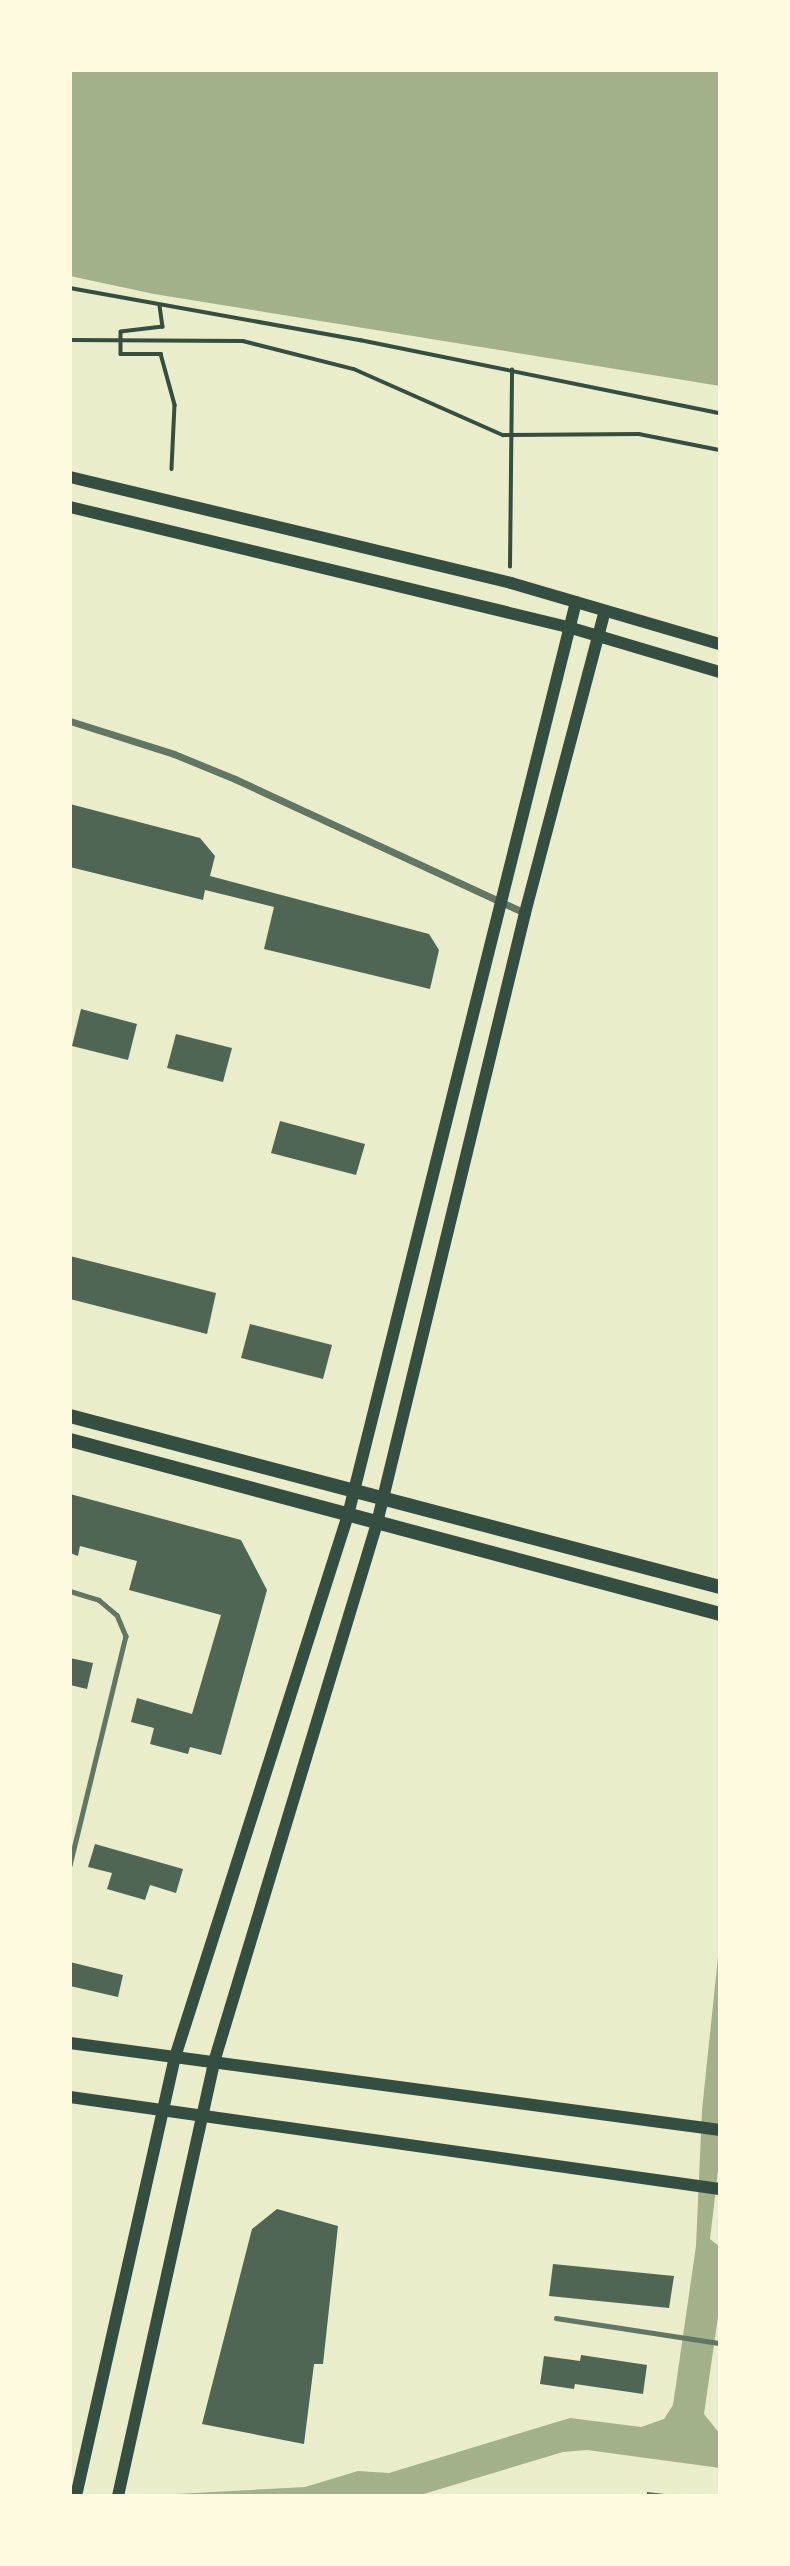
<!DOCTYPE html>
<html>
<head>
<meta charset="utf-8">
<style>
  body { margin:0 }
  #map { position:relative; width:790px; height:2566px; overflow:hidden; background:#e9edc9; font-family:Arial,sans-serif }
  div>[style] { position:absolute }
  .water>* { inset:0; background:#a3b18a }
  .building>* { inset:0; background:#4f6655 }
  .path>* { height:3.5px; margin:-1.75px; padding:0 1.75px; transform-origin:1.75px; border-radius:1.75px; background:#344e41 }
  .service>* { height:4.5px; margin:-2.25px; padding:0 2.25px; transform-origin:2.25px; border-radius:2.25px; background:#617663 }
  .minor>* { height:7px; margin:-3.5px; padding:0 3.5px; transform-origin:3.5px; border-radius:3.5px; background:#617663 }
  .secondary>* { height:12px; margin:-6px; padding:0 6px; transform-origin:6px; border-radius:6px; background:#344e41 }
  .primary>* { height:14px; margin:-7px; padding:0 7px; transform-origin:7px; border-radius:7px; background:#344e41 }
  span { translate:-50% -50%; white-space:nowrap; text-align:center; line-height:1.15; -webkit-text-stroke:5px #fefae0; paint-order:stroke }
  .frame { position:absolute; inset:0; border:72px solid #fefae0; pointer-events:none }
</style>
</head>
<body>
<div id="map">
  <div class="water">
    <div style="clip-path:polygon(70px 70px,720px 70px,720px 386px,154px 294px,70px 276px)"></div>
    <div style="clip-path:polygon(720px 1938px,720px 2154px,710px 2239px,720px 2247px,720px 2303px,704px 2414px,720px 2434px,720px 2468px,587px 2450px,563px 2452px,417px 2496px,137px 2496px,305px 2487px,358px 2471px,389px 2473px,570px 2418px,641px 2427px,664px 2419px,673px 2405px,696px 2246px,702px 2110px)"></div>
  </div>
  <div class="building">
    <div style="clip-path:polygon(70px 804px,200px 838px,215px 856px,210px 876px,429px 934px,439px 950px,430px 989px,264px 949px,274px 907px,205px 890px,203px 900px,70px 867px)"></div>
    <div style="clip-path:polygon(81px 1009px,137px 1024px,128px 1060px,72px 1046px)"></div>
    <div style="clip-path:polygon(176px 1034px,232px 1048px,223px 1082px,167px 1068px)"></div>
    <div style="clip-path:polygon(280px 1121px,365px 1144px,356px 1175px,271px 1153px)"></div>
    <div style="clip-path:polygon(70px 1256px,216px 1293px,207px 1334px,70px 1299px)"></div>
    <div style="clip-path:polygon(250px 1324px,332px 1345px,323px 1379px,241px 1358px)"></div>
    <div style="clip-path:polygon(70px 1494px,241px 1540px,267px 1590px,221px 1755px,190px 1747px,188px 1754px,150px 1744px,154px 1728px,131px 1722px,137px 1698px,192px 1714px,221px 1615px,129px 1590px,137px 1561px,80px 1546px,78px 1556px,70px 1553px)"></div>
    <div style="clip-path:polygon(70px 1658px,93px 1663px,87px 1689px,70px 1685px)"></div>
    <div style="clip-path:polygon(95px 1844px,183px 1869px,176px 1893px,150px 1885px,145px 1900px,107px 1889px,112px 1873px,88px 1867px)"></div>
    <div style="clip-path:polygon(70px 1962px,123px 1975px,118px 1997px,70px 1986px)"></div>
    <div style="clip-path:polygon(277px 2209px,338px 2226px,323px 2364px,314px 2364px,304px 2444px,202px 2424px,252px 2229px)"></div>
    <div style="clip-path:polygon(553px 2264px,674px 2276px,669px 2308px,549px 2296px)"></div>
    <div style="clip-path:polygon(581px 2355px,647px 2365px,643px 2394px,575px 2384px,574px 2389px,540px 2384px,544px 2356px,580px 2361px)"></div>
    <div style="clip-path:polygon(647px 2492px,665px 2494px,665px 2496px,647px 2496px)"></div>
  </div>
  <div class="path">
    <div style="left:70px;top:288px;width:295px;rotate:10.2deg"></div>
    <div style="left:360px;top:340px;width:367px;rotate:11.5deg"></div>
    <div style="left:160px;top:306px;width:21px;rotate:82deg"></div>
    <div style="left:163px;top:327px;width:42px;rotate:173.2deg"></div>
    <div style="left:121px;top:332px;width:22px;rotate:90deg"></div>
    <div style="left:121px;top:354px;width:40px"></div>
    <div style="left:161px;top:354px;width:53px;rotate:74.6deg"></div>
    <div style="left:175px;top:405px;width:64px;rotate:92.7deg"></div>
    <div style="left:70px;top:340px;width:173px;rotate:0.3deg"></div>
    <div style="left:243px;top:341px;width:114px;rotate:14.2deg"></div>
    <div style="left:354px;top:369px;width:163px;rotate:23.9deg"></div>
    <div style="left:503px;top:435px;width:136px;rotate:-0.4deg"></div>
    <div style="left:639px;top:434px;width:83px;rotate:11.2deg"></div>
    <div style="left:510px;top:567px;width:197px;rotate:-89.4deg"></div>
  </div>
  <div class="service">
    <div style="left:70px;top:1591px;width:30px;rotate:17deg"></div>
    <div style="left:99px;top:1600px;width:23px;rotate:40deg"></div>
    <div style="left:117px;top:1615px;width:23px;rotate:67deg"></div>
    <div style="left:126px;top:1636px;width:236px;rotate:103.7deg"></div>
    <div style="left:556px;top:2318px;width:166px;rotate:8.7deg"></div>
  </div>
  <div class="minor">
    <div style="left:70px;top:721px;width:109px;rotate:17.6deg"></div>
    <div style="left:174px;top:754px;width:66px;rotate:22.3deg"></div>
    <div style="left:235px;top:779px;width:319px;rotate:24.8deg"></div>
  </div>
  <div class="secondary">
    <div style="left:70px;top:477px;width:454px;rotate:13.5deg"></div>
    <div style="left:511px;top:583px;width:218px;rotate:16.3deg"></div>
    <div style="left:70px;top:507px;width:512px;rotate:13.55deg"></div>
    <div style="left:568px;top:627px;width:159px;rotate:16.5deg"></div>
    <div style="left:70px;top:2043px;width:656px;rotate:7.62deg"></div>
    <div style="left:70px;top:2097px;width:656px;rotate:8.06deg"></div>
    <div style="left:76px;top:2496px;width:450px;rotate:-77.3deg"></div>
    <div style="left:175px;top:2057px;width:569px;rotate:-72.3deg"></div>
    <div style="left:348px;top:1515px;width:941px;rotate:-75.98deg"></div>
    <div style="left:118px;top:2496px;width:444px;rotate:-77.5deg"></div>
    <div style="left:214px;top:2062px;width:563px;rotate:-73.17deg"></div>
    <div style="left:377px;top:1523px;width:628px;rotate:-76.36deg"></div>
    <div style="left:525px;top:913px;width:312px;rotate:-75.2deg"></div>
  </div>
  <div class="primary">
    <div style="left:70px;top:1416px;width:672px;rotate:14.74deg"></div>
    <div style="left:70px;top:1440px;width:673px;rotate:14.99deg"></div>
  </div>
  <div class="frame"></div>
</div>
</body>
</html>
